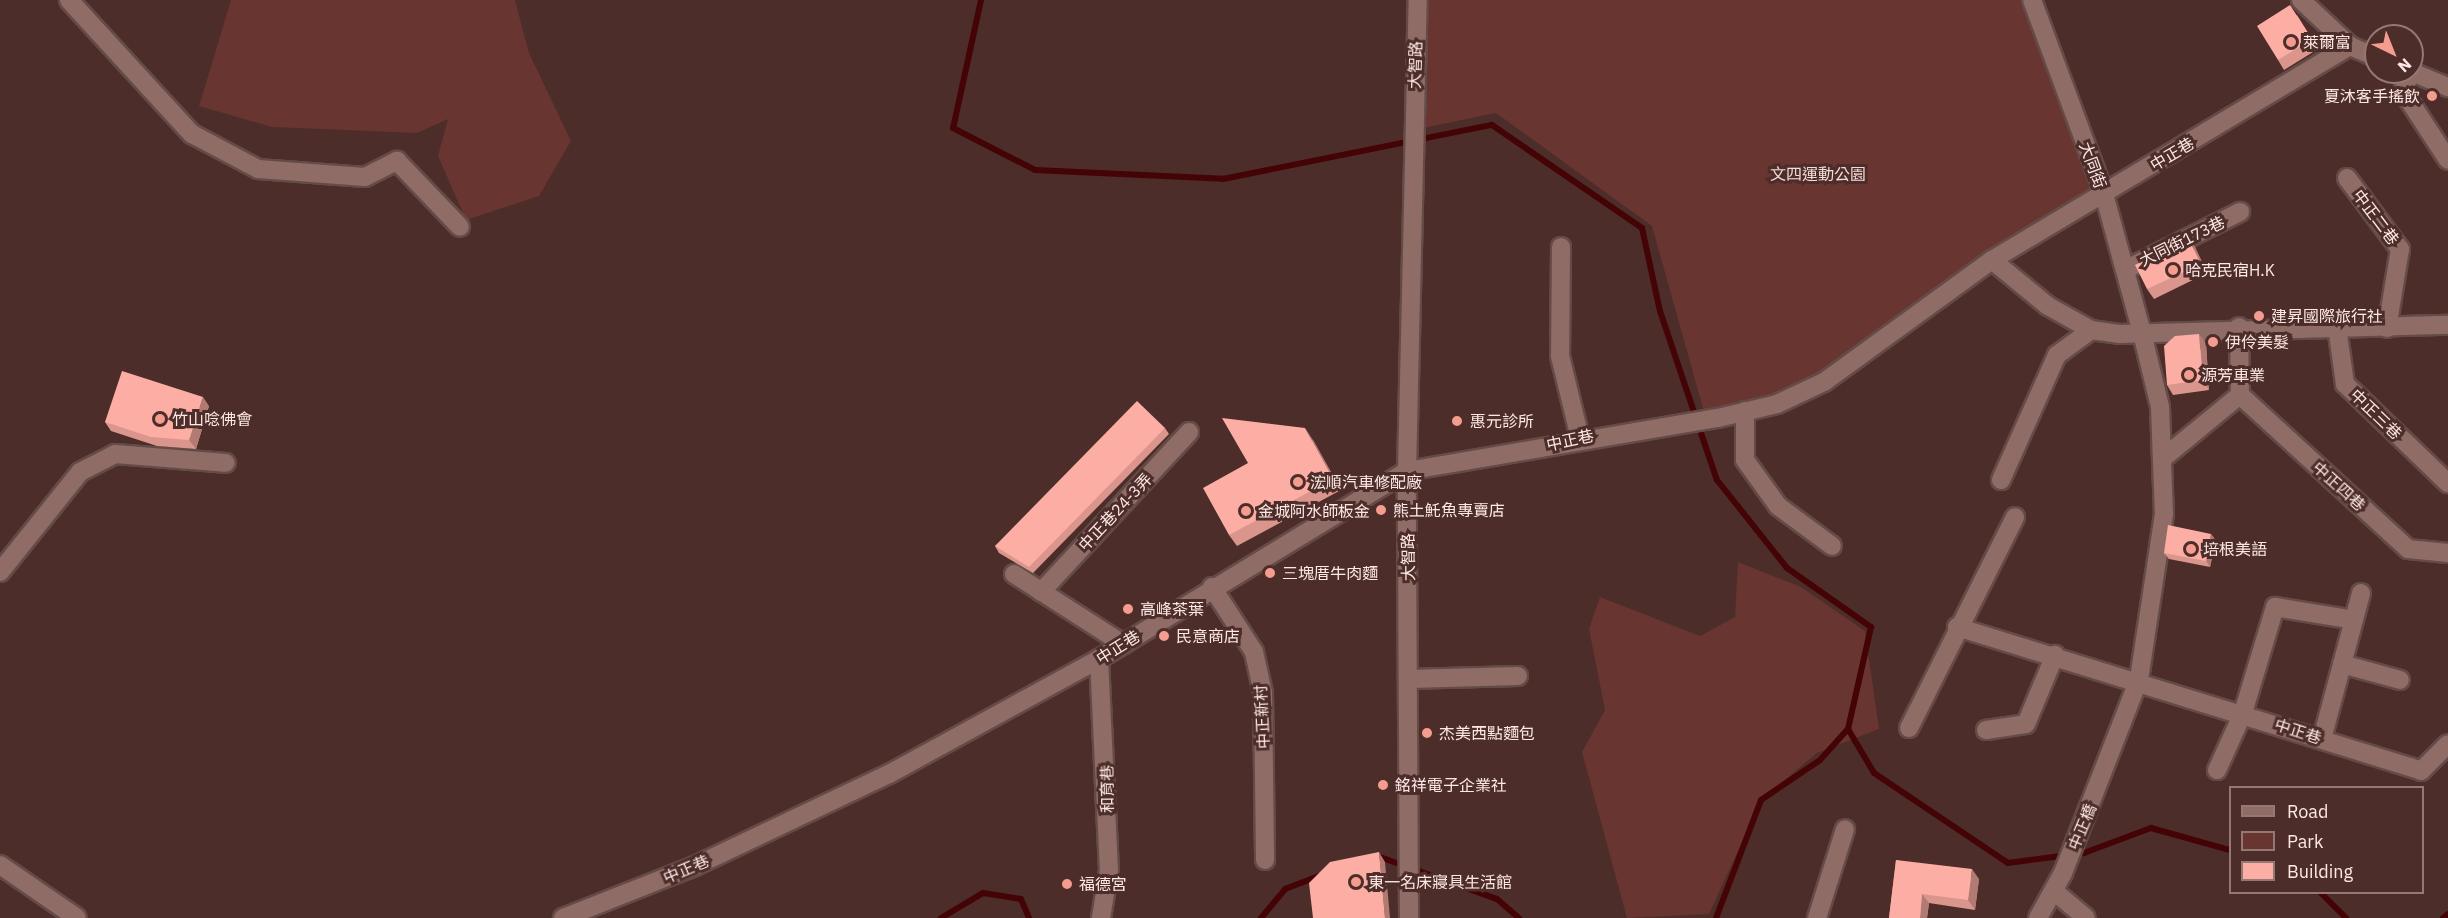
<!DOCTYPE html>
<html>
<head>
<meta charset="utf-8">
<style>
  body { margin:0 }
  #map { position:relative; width:2448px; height:918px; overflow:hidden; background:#4c2d29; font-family:"IBM Plex Sans","Noto Sans TC",sans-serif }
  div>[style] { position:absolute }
  .green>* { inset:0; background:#683530 }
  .stream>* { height:6px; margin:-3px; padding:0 3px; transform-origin:3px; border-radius:3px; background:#440304 }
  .roads { filter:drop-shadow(2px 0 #654b48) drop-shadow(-2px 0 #654b48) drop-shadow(0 2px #654b48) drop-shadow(0 -2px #654b48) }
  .minor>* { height:18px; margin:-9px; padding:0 9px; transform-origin:9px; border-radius:9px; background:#906c67 }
  .wall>* { inset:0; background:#da968d }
  .shaded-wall>* { inset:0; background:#b17a73 }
  .building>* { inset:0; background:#fdaea4 }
  .dots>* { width:16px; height:16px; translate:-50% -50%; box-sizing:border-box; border:3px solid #4c2d29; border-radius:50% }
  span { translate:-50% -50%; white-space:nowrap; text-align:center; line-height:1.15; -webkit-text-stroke:6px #4c2d29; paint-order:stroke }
  .poi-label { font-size:16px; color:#fde8e5 }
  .left { translate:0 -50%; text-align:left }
  .right { translate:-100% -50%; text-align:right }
  .street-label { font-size:16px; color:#fde8e5 }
  .park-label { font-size:16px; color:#f2dbd8 }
  .legend { position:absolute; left:2229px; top:786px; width:195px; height:108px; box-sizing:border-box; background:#4c2d29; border:2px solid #937874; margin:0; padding:8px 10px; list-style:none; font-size:18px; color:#fde8e5 }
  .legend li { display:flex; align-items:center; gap:12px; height:30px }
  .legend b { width:30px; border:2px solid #937874 }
  .north { position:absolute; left:2364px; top:24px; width:60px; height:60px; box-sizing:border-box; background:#4c2d29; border:2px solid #937874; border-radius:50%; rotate:137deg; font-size:16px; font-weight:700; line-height:24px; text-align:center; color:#fde8e5 }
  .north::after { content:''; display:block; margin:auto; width:21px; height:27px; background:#f59c91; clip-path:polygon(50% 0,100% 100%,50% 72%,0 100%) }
</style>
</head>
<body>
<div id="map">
  <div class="green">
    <div style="clip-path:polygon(231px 0,515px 0,529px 53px,571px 141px,539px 196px,466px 220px,438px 156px,448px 119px,417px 133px,272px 127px,199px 106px)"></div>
    <div style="clip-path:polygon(1417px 0,2028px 0,2097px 191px,1824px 382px,1706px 419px,1652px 226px,1496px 113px,1413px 130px)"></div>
    <div style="clip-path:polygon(1738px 562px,1801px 587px,1865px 631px,1879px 729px,1817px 753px,1762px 799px,1709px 914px,1627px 918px,1582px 752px,1605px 710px,1589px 629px,1600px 597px,1700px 636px,1735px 617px)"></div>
  </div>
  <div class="stream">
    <div style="left:981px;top:0;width:131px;rotate:102.3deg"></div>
    <div style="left:953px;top:128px;width:92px;rotate:27.1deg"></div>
    <div style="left:1035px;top:170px;width:188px;rotate:2.7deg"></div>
    <div style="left:1223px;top:179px;width:274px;rotate:-11.4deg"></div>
    <div style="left:1492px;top:125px;width:182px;rotate:34.5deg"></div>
    <div style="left:1642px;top:228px;width:85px;rotate:77.8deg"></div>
    <div style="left:1660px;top:311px;width:178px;rotate:71.4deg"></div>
    <div style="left:1717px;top:480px;width:112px;rotate:51.5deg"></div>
    <div style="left:1787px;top:568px;width:103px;rotate:35.1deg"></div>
    <div style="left:1871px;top:627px;width:105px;rotate:102.7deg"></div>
    <div style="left:1848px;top:729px;width:51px;rotate:59.4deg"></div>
    <div style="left:1874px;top:773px;width:161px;rotate:33.9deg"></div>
    <div style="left:2008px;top:863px;width:77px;rotate:-7.5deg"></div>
    <div style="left:2084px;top:853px;width:72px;rotate:-20.5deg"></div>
    <div style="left:2151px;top:828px;width:82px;rotate:15.6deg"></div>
    <div style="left:1377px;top:856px;width:127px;rotate:19.7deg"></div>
    <div style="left:1497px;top:899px;width:29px;rotate:41deg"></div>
    <div style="left:2320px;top:892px;width:37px;rotate:45deg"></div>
    <div style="left:941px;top:918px;width:49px;rotate:-30.8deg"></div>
    <div style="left:983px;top:893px;width:38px;rotate:9deg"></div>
    <div style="left:1021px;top:899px;width:21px;rotate:67deg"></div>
    <div style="left:1261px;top:918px;width:38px;rotate:-50deg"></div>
    <div style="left:1285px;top:889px;width:36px;rotate:-21deg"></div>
    <div style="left:1716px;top:918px;width:126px;rotate:-69.1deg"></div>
    <div style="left:1761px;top:800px;width:71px;rotate:-34.1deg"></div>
    <div style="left:1820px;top:760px;width:42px;rotate:-47.9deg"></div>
    <div style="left:2443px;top:918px;width:6px;rotate:-39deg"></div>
  </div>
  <div class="roads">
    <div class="minor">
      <div style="left:69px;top:0;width:182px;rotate:47.5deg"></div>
      <div style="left:192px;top:134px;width:75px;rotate:27.9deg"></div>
      <div style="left:258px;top:169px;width:107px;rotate:4.3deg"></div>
      <div style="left:365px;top:177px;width:36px;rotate:-27deg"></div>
      <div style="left:397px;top:161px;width:91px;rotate:46.3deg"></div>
      <div style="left:2032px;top:0;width:207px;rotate:69.6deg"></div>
      <div style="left:2104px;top:194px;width:144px;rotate:74.7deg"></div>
      <div style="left:2142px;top:333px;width:76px;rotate:76.3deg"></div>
      <div style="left:2160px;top:407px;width:107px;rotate:87.9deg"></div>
      <div style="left:2164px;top:514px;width:167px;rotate:98.6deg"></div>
      <div style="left:2139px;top:679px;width:208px;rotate:111.4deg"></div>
      <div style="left:2063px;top:873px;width:51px;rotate:119.1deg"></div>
      <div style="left:2301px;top:0;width:67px;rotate:43.2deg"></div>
      <div style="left:2350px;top:46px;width:28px;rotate:23deg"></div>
      <div style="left:2411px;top:72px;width:21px;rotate:113deg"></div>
      <div style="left:2403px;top:91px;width:82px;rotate:56.9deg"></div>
      <div style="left:2412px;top:72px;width:39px;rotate:23deg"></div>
      <div style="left:2347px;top:178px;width:89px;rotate:53.3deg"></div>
      <div style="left:2400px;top:249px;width:80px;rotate:99.3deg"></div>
      <div style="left:1561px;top:247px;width:109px;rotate:90.5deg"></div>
      <div style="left:1560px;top:356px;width:84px;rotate:76.3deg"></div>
      <div style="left:1992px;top:260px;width:72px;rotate:39.4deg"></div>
      <div style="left:2048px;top:306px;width:49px;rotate:29.2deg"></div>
      <div style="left:2091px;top:330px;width:28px;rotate:8deg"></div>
      <div style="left:2119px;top:334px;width:329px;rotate:-1.6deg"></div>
      <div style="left:2125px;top:270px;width:129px;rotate:-26.8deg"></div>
      <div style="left:2239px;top:327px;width:68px;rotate:89.2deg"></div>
      <div style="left:2240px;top:395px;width:228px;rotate:42.5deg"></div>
      <div style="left:2408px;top:549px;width:40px;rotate:5.7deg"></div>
      <div style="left:2337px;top:327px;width:58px;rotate:82deg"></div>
      <div style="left:2345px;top:384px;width:143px;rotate:43.9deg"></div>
      <div style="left:1745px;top:411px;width:49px;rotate:90deg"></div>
      <div style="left:1745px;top:460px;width:57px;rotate:54.3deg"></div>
      <div style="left:1778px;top:506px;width:67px;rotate:36.5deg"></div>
      <div style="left:2162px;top:459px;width:101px;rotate:-39.4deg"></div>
      <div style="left:2001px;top:480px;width:137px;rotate:-65.9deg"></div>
      <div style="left:2057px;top:355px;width:42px;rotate:-36.3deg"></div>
      <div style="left:0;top:572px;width:128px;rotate:-51.3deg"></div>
      <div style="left:80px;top:472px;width:39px;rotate:-27deg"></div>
      <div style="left:115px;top:454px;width:111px;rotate:4.6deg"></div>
      <div style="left:1014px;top:574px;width:130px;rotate:32.7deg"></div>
      <div style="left:1212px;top:587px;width:77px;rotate:57.1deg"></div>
      <div style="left:1254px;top:652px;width:42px;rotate:77.6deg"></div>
      <div style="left:1263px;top:693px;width:167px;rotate:89.3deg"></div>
      <div style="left:1041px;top:592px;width:218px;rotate:-47.2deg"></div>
      <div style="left:1957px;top:627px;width:486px;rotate:17.2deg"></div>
      <div style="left:2421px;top:771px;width:38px;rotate:-45deg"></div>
      <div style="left:1099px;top:659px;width:211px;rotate:87.3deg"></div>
      <div style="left:1109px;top:870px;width:49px;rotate:99.5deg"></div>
      <div style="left:2342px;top:664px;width:60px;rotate:15.4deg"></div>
      <div style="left:1409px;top:679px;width:109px;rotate:-1.6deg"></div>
      <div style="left:1909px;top:728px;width:236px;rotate:-63.3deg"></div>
      <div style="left:1986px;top:730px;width:40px;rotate:-8.5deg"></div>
      <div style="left:2026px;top:724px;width:75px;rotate:-67.2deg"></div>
      <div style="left:2322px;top:739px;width:151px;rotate:-75deg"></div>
      <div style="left:2217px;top:770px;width:63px;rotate:-65.5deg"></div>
      <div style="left:2243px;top:713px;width:111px;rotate:-73.2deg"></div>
      <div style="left:2275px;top:607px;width:80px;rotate:9.3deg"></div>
      <div style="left:0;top:865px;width:93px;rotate:34.5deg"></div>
      <div style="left:2055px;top:892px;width:40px;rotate:40deg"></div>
      <div style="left:563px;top:918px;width:142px;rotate:-21.5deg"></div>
      <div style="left:695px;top:866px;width:215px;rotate:-25.4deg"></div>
      <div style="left:889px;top:774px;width:239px;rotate:-28.7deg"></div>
      <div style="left:1099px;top:659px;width:361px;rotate:-31.4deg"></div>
      <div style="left:1407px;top:471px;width:315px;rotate:-9.7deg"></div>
      <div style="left:1718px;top:418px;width:61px;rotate:-13.3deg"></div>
      <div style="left:1777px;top:404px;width:52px;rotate:-25.1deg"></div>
      <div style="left:1824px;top:382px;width:208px;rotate:-36deg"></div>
      <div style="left:1992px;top:260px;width:417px;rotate:-30.9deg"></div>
      <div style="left:1409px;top:918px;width:447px;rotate:-90.3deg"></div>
      <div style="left:1407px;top:471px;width:471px;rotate:-88.7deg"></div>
      <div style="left:1817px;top:918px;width:93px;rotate:-72.5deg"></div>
    </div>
  </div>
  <div class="wall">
    <div style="clip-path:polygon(2297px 15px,2318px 49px,2284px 70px,2278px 60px)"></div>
    <div style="clip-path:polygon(2195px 247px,2207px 273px,2154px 299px,2147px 289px)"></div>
    <div style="clip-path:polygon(2206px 343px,2209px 390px,2173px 395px,2167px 385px)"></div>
    <div style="clip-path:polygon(209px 406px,196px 449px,157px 446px,111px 431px,105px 422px)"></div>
    <div style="clip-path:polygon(1165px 428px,1169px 434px,1033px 573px,999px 553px,995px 546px)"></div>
    <div style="clip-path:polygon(1313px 440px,1341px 490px,1237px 546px,1229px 535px)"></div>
    <div style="clip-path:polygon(2216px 540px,2210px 567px,2169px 559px,2164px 553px)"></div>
    <div style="clip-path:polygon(1896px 860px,1979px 879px,1975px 910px,1929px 903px,1927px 918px,1889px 918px)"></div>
  </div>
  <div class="shaded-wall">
    <div style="clip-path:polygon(2188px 238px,2195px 247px,2207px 273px,2201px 264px)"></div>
    <div style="clip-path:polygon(2199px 334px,2206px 343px,2209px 390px,2203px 380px)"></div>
    <div style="clip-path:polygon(203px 397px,209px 406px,196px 449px,189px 440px)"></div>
    <div style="clip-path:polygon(1305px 428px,1313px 440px,1341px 490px,1333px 479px)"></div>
    <div style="clip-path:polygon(2211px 534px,2216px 540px,2210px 567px,2206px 561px)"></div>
    <div style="clip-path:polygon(1379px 852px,1385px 862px,1390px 918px,1385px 918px)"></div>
    <div style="clip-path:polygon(1972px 869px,1979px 879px,1975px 910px,1968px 900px)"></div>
    <div style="clip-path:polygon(1922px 894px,1929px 903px,1927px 918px,1920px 918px)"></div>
  </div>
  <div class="building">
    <div style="clip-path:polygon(2290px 5px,2312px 39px,2278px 60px,2257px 26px)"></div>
    <div style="clip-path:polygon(2188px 238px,2201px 264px,2147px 289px,2135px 265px)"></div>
    <div style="clip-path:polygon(2199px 334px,2203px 380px,2167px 385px,2164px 346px,2175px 336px)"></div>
    <div style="clip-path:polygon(122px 371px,203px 397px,189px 440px,151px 437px,105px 422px)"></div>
    <div style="clip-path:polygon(1137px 401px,1165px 428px,1029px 567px,995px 546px)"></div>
    <div style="clip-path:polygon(1222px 418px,1305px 428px,1333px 479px,1229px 535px,1203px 488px,1248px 463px)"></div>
    <div style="clip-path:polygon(2168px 525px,2211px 534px,2206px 561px,2164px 553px)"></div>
    <div style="clip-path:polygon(1379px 852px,1385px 918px,1313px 918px,1309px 883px,1330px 862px)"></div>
    <div style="clip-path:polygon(1896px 860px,1972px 869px,1968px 900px,1922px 894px,1920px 918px,1889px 918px)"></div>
  </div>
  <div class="dots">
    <div style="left:2291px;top:42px;background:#f59c91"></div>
    <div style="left:2432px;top:96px;background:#f59c91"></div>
    <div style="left:2173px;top:270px;background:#f59c91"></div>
    <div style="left:2259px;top:316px;background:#f59c91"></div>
    <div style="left:2213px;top:342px;background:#f59c91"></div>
    <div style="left:2189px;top:375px;background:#f59c91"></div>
    <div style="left:160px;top:419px;background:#f59c91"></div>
    <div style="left:1457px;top:421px;background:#f59c91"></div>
    <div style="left:1298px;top:482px;background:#f59c91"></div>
    <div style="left:1381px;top:510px;background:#f59c91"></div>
    <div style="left:1246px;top:511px;background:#f59c91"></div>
    <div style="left:2191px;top:549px;background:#f59c91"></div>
    <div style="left:1270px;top:573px;background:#f59c91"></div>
    <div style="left:1128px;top:609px;background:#f59c91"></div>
    <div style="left:1164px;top:636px;background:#f59c91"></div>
    <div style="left:1427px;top:733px;background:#f59c91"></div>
    <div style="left:1383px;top:785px;background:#f59c91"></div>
    <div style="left:1356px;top:882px;background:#f59c91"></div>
    <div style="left:1067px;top:884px;background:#f59c91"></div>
  </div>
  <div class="poi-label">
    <span class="left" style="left:2303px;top:42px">萊爾富</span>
    <span class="right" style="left:2420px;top:96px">夏沐客手搖飲</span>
    <span class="left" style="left:2185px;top:270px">哈克民宿H.K</span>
    <span class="left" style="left:2271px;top:316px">建昇國際旅行社</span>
    <span class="left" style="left:2225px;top:342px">伊伶美髮</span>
    <span class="left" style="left:2201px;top:375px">源芳車業</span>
    <span class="left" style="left:172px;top:419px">竹山唸佛會</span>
    <span class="left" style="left:1470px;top:421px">惠元診所</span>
    <span class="left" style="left:1310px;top:482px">浤順汽車修配廠</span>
    <span class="left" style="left:1393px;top:510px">熊土魠魚專賣店</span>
    <span class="left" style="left:1258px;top:511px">金城阿水師板金</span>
    <span class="left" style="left:2203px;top:549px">培根美語</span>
    <span class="left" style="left:1282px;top:573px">三塊厝牛肉麵</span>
    <span class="left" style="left:1140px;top:609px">高峰茶葉</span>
    <span class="left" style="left:1176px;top:636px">民意商店</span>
    <span class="left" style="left:1439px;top:733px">杰美西點麵包</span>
    <span class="left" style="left:1395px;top:785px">銘祥電子企業社</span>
    <span class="left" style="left:1368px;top:882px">東一名床寢具生活館</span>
    <span class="left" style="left:1079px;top:884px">福德宮</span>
  </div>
  <div class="street-label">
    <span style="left:1415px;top:65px;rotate:-88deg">大智路</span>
    <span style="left:2172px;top:154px;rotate:-31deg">中正巷</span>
    <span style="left:2093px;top:165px;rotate:70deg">大同街</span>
    <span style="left:2376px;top:217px;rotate:53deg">中正二巷</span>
    <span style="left:2182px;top:241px;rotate:-26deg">大同街173巷</span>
    <span style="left:2376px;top:414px;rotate:44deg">中正三巷</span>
    <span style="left:1570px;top:440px;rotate:-12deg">中正巷</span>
    <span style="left:2339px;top:486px;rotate:42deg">中正四巷</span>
    <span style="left:1115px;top:512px;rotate:-47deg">中正巷24-3弄</span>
    <span style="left:1408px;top:557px;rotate:-91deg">大智路</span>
    <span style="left:1118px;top:647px;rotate:-32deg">中正巷</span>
    <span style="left:1262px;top:717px;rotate:-93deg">中正新村</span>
    <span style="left:2298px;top:731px;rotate:18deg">中正巷</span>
    <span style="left:1107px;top:789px;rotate:-91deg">和育巷</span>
    <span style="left:2082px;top:827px;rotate:-67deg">中正橋</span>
    <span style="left:686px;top:869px;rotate:-23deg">中正巷</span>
  </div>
  <div class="park-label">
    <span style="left:1818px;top:174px">文四運動公園</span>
  </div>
  <ul class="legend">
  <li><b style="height:8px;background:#906c67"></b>Road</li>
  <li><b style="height:16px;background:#683530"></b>Park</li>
  <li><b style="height:16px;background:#fdaea4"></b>Building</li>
  </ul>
  <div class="north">N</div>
</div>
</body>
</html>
